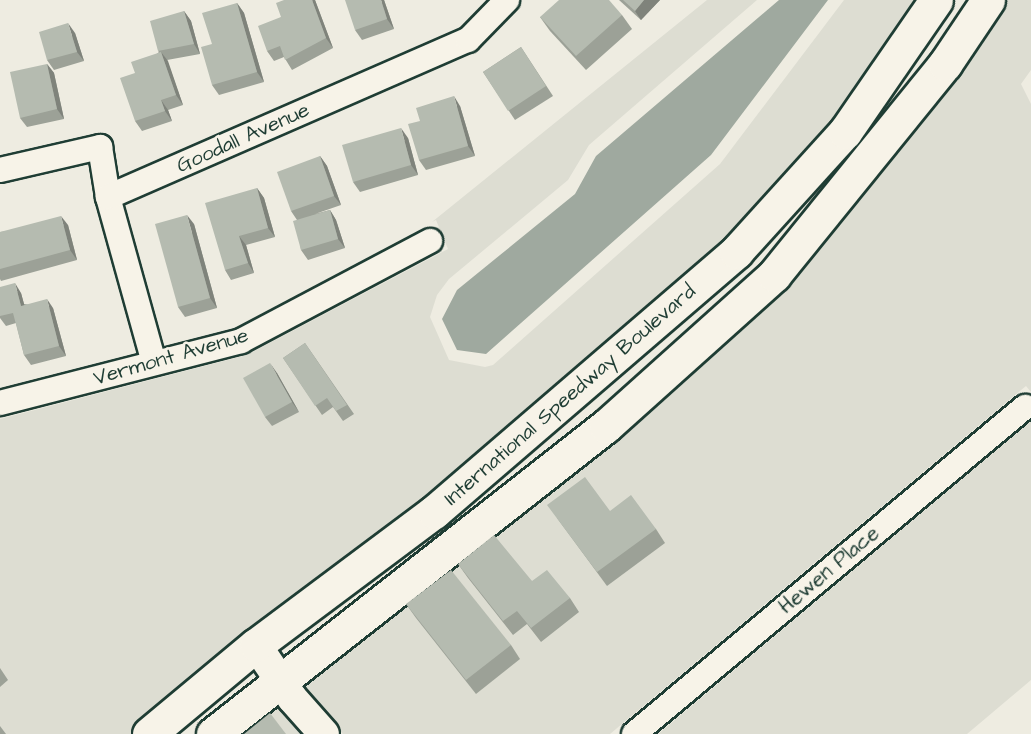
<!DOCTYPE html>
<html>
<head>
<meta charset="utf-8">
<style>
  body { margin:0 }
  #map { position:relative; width:1031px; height:734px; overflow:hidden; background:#eeece1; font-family:"Architects Daughter",sans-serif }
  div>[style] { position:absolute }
  .built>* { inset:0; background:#ddddd2 }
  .water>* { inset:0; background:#9fa99f }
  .roads { filter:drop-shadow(2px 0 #1f3d34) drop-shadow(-2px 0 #1f3d34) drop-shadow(0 2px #1f3d34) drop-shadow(0 -2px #1f3d34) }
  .minor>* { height:24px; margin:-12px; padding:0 12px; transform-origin:12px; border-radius:12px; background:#f7f3e8 }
  .tertiary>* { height:30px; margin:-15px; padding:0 15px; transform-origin:15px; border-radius:15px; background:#f7f3e8 }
  .primary>* { height:33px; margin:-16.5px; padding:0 16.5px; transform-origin:16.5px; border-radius:16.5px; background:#f7f3e8 }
  .wall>* { inset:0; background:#9ca197 }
  .shaded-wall>* { inset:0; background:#7f837b }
  .building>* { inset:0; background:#b5bbb0 }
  span { translate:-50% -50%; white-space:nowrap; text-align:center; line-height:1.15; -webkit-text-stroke:5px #f7f3e8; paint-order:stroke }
  .street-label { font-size:21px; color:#1f3d34 }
</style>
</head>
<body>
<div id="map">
  <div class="built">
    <div style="clip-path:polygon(707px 0,757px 0,589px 145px,568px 180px,449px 279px,437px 295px,430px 317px,449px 360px,485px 367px,493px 365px,720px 164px,844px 0,919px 0,755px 239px,150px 734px,0 734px,0 419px,247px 355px,448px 249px,436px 220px,432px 222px)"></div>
    <div style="clip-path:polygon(1006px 0,1031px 0,1031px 70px,1021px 84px,1031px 104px,1031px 392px,1026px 386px,610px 734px,343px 734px,284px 668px,610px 413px,956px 74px)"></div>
    <div style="clip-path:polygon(1031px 421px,1031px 680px,967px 734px,658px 734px)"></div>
    <div style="clip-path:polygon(262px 685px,305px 734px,199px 734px)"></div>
  </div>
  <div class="water">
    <div style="clip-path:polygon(779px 0,828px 0,711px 155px,486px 354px,457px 350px,442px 319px,457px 290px,575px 194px,596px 156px)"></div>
  </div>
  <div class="roads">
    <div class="minor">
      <div style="left:0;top:170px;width:103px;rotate:-13deg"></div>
      <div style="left:100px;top:147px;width:51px;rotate:80.9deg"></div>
      <div style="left:108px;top:197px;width:172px;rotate:74.5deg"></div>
      <div style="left:108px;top:197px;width:393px;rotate:-23.6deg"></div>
      <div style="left:468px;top:40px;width:56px;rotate:-45.7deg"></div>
      <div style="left:0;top:403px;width:249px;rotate:-14.4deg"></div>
      <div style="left:241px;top:341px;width:214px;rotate:-27.9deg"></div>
      <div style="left:634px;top:734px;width:510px;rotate:-39.91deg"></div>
    </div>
    <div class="tertiary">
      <div style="left:256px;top:645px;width:64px;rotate:55.8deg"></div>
      <div style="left:292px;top:698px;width:48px;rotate:48.4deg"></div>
    </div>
    <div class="primary">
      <div style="left:149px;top:734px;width:139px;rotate:-39.8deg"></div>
      <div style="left:256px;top:645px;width:222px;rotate:-36.8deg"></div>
      <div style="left:434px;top:512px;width:399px;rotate:-40.7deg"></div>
      <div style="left:736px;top:252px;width:162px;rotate:-47.8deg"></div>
      <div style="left:845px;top:132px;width:160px;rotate:-55.4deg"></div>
      <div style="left:213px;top:734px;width:499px;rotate:-38.1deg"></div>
      <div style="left:606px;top:426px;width:226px;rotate:-41.9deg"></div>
      <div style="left:774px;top:275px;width:272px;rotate:-51deg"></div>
      <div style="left:945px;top:64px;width:77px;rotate:-56.1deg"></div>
    </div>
  </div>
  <div class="wall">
    <div style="clip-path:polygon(315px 0,333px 48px,292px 70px,284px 57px,274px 61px,267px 51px,281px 17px)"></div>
    <div style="clip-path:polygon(384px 0,394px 29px,362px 40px,355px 30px)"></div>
    <div style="clip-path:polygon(619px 0,660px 0,641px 20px)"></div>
    <div style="clip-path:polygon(237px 3px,244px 13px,264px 82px,219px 95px,212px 85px,212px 44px)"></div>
    <div style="clip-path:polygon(184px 11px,191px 21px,200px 54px,167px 60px,183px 105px,168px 110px,172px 121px,142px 131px,135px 121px,135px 73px,159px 52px,158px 51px)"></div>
    <div style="clip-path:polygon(622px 15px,632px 29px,586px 70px,550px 31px,540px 17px)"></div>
    <div style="clip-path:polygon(75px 33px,84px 61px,54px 70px,47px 60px)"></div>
    <div style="clip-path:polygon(521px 47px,553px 96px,515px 120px,483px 72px)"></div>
    <div style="clip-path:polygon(47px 64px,54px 73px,64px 119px,27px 127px,20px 118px)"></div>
    <div style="clip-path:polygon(460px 106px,475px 156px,426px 170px,419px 160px,420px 121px)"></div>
    <div style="clip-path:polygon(408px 138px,418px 175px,360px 192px,353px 182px)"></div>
    <div style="clip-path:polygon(320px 156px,327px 166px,341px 205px,315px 214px,330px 210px,336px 220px,345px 248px,308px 260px,301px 250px,297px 220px,291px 211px)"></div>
    <div style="clip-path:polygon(257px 188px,264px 198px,275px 237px,246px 245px,254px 273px,231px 280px,225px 270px)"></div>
    <div style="clip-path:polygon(194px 224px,217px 308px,185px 317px,178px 307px)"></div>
    <div style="clip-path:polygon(68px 225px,77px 260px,1px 281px,0 279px,0 232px)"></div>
    <div style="clip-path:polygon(0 287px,21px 293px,24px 304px,53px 308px,66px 356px,31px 365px,24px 355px,16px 323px,6px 326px,0 318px)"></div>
    <div style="clip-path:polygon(305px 343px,354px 414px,343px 421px,333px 407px,322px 415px,283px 358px)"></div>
    <div style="clip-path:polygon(277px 373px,299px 412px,272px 426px,265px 417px)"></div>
    <div style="clip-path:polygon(610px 511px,656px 529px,665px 543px,607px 586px,557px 518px)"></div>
    <div style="clip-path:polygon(458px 564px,532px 581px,570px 598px,579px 612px,541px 642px,527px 624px,513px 635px,468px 578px)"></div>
    <div style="clip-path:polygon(406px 604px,511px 645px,520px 659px,476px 694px,416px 618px)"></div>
    <div style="clip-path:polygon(0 668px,8px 680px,0 687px)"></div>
    <div style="clip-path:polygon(0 726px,6px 734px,0 734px)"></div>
  </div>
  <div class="shaded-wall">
    <div style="clip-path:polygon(312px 0,315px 0,333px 48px,326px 38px)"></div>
    <div style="clip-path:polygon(381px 0,384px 0,394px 29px,387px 19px)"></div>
    <div style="clip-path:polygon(644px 0,660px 0,641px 20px,635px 11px)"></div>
    <div style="clip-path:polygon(237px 3px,244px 13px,264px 82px,257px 72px)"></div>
    <div style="clip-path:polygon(184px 11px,191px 21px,200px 54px,194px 44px)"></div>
    <div style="clip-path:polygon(68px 23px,75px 33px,84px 61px,77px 52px)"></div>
    <div style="clip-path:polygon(161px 52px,168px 61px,183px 105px,176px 95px)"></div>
    <div style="clip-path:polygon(47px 64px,54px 73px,64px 119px,57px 109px)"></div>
    <div style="clip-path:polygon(454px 96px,460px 106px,475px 156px,468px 146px)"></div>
    <div style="clip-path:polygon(161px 100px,168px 110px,172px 121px,165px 111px)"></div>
    <div style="clip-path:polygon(401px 128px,408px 138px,418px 175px,411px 165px)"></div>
    <div style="clip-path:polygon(320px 156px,327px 166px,341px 205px,334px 196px)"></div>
    <div style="clip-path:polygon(257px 188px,264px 198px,275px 237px,268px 228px)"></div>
    <div style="clip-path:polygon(330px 210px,336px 220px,345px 248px,338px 239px)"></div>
    <div style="clip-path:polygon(187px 215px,194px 224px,217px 308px,210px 298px)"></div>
    <div style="clip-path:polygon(61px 216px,68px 225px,77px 260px,70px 250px)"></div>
    <div style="clip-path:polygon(239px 236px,246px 245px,254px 273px,248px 263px)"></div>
    <div style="clip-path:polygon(15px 283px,21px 293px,27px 315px,21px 306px)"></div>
    <div style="clip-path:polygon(47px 299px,53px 308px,66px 356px,59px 346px)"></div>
    <div style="clip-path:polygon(270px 363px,277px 373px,299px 412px,292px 402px)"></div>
  </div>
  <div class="building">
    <div style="clip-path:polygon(284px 0,312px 0,326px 38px,285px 60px,280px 46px,267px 51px,258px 26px,281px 17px,276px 3px)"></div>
    <div style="clip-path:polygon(345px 0,381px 0,387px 19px,355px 30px)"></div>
    <div style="clip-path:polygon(559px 0,609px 0,622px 15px,576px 56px,540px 17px)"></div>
    <div style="clip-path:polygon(623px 0,644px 0,635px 11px)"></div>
    <div style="clip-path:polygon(237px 3px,257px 72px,212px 85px,201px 47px,212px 44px,202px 13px)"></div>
    <div style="clip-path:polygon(184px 11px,194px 44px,158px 51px,150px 21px)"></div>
    <div style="clip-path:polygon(68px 23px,77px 52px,47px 60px,39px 32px)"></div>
    <div style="clip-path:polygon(521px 47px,546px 86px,508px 111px,483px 72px)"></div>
    <div style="clip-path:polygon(161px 52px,176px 95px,161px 100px,165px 111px,135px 121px,120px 78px,135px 73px,131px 62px)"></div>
    <div style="clip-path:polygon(47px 64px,57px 109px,20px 118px,10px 72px)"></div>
    <div style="clip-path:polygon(454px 96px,468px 146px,419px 160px,408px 124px,420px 121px,416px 108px)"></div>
    <div style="clip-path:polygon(401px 128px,411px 165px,353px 182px,342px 145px)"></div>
    <div style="clip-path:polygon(320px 156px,334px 196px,291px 211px,277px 172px)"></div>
    <div style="clip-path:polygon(257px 188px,268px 228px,239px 236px,248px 263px,225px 270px,205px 203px)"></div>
    <div style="clip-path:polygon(330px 210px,338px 239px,301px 250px,293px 221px)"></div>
    <div style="clip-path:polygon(187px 215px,210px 298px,178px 307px,155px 224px)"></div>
    <div style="clip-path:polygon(61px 216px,70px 250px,0 269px,0 232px)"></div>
    <div style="clip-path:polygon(15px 283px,21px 306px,47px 299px,59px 346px,24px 355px,13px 313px,0 316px,0 287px)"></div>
    <div style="clip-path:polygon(305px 343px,347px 405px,336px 411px,327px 398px,315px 406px,283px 358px)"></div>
    <div style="clip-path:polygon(270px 363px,292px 402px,265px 417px,243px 378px)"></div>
    <div style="clip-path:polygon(585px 477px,610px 511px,631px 495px,656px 529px,597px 572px,547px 505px)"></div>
    <div style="clip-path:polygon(494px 535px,532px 581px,547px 570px,570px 598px,531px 628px,517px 611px,503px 621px,458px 564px)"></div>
    <div style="clip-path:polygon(451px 570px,511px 645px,466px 680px,406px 604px)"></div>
    <div style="clip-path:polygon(270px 713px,286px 734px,244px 734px)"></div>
  </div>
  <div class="street-label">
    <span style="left:243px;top:138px;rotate:-24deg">Goodall Avenue</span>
    <span style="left:171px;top:357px;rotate:-16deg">Vermont Avenue</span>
    <span style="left:570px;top:395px;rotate:-41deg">International Speedway Boulevard</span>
    <span style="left:829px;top:570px;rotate:-40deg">Hewen Place</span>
  </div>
</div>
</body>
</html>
